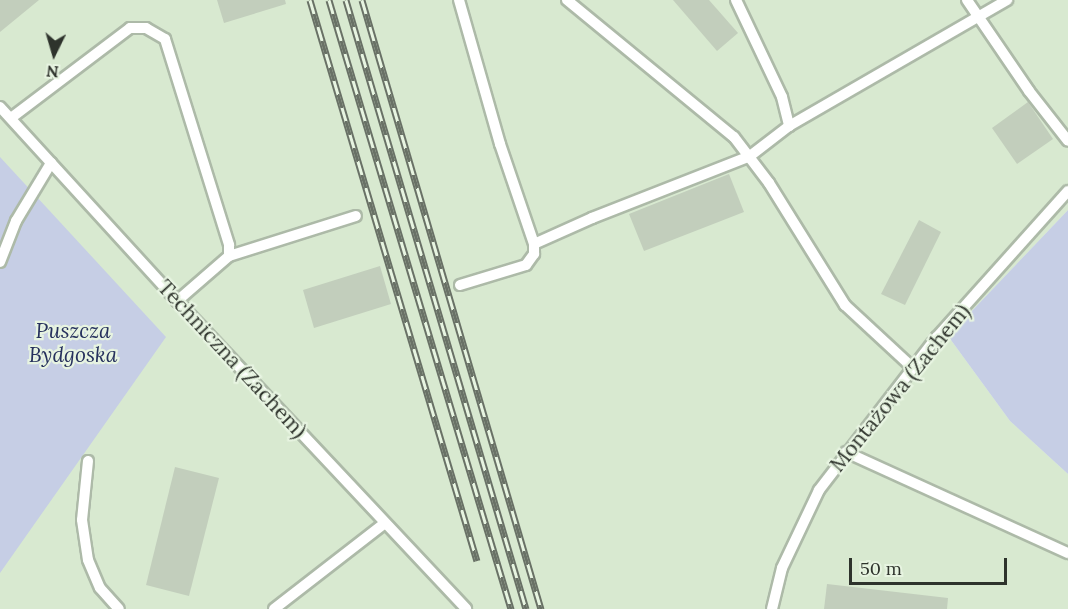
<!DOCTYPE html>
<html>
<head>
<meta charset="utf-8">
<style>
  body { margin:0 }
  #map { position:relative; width:1068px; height:609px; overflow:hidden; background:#e7f4e1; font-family:Lora,serif }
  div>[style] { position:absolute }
  .built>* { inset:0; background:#d8e9d0 }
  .green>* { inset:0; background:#c6cee5 }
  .building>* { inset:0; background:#c2cebc }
  .roads { filter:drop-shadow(2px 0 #adbaa8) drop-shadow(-2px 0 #adbaa8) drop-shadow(0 2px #adbaa8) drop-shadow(0 -2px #adbaa8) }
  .service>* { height:10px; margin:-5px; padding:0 5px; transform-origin:5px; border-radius:5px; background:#fff }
  .rail>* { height:7px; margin-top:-3.5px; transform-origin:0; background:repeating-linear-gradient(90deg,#e7f4e1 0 14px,#697166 0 28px); box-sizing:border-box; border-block:2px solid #697166 }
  span { translate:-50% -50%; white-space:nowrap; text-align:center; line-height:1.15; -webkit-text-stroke:4.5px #e7f4e1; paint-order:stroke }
  .park-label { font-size:21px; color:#26315d; font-style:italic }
  .street-label { font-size:21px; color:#2e332c }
  .north { position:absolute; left:24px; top:24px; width:60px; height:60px; -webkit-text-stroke:4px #e7f4e1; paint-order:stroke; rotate:185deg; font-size:16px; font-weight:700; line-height:24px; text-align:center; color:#2e332c }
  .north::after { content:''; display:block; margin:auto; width:21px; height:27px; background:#2e332c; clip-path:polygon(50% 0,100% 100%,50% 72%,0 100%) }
  .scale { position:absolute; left:849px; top:558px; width:158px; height:27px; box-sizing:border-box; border:3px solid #2e332c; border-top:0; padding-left:8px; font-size:18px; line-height:21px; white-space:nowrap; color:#2e332c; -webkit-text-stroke:4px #e7f4e1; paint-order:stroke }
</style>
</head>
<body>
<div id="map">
  <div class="built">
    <div style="clip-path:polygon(0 0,1068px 0,1068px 210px,948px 336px,1010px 421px,1068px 474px,1068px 609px,0 609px)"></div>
  </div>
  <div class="green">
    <div style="clip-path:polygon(0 157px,166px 337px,0 573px)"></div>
    <div style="clip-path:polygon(1068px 210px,1068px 474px,1010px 421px,948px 336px)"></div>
  </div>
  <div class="building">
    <div style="clip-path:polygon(0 0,39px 0,0 32px)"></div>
    <div style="clip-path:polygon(217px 0,285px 0,286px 4px,224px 23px)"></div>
    <div style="clip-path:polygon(673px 0,709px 0,738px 33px,717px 51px)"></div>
    <div style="clip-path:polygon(1028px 102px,1053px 139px,1017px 164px,992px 128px)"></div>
    <div style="clip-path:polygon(729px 174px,744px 212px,644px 251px,629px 214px)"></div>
    <div style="clip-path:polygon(919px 220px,941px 232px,905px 305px,881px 294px)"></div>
    <div style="clip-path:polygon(380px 266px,391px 304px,314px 328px,303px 290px)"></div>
    <div style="clip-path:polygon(175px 467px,219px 478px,189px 596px,146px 585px)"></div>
    <div style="clip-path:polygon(827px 584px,948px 598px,947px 609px,824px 609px)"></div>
  </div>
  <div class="roads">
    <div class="service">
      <div style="left:459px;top:0;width:150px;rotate:74.1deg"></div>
      <div style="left:500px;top:144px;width:106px;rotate:71.2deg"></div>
      <div style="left:567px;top:0;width:216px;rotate:39.4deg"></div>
      <div style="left:734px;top:137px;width:58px;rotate:52.7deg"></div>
      <div style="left:769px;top:183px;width:144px;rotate:58.1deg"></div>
      <div style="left:845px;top:305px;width:93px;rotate:42.8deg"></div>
      <div style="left:736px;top:0;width:107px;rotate:64.6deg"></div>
      <div style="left:782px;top:97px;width:30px;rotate:76deg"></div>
      <div style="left:967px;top:0;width:110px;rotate:55.7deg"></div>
      <div style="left:1029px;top:91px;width:63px;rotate:52deg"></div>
      <div style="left:0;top:107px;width:245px;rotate:47.6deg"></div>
      <div style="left:165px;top:288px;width:440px;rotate:46.8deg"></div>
      <div style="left:11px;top:118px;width:149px;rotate:-37.1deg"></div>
      <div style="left:130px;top:28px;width:16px"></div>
      <div style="left:146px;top:28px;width:22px;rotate:30deg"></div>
      <div style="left:165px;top:39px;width:216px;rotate:72.7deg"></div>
      <div style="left:229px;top:245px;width:11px;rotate:90deg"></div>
      <div style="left:229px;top:256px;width:69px;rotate:139.1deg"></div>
      <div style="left:229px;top:256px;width:133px;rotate:-17.5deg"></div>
      <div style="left:0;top:262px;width:44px;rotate:-68.7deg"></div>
      <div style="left:16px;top:221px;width:68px;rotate:-58.9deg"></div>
      <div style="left:460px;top:285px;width:69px;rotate:-16.9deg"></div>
      <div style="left:526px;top:265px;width:14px;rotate:-54deg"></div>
      <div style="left:534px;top:254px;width:10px;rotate:-90deg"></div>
      <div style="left:534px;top:244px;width:64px;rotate:-24.1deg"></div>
      <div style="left:592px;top:218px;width:170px;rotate:-21.4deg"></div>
      <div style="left:750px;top:156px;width:49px;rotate:-37.6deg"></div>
      <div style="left:789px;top:126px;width:252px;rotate:-30deg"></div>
      <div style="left:846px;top:452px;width:244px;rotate:24.5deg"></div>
      <div style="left:88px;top:461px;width:59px;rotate:95.8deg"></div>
      <div style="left:82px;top:520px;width:40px;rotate:81.5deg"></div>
      <div style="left:88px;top:560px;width:30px;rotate:67deg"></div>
      <div style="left:100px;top:588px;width:28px;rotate:48deg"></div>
      <div style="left:274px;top:609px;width:140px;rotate:-37.8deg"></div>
      <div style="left:772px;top:609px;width:42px;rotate:-76.3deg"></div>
      <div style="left:782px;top:568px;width:86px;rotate:-64.6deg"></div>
      <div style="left:819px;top:490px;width:193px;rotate:-52.4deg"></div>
      <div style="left:937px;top:337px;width:196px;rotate:-48.1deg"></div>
    </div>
  </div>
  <div class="rail">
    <div style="left:310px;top:0;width:585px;rotate:73.42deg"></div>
    <div style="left:329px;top:0;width:636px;rotate:73.36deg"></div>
    <div style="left:346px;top:0;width:635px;rotate:73.53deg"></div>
    <div style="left:362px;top:0;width:635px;rotate:73.62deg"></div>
  </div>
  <div class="park-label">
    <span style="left:73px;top:343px">Puszcza<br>Bydgoska</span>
  </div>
  <div class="street-label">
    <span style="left:232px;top:359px;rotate:47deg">Techniczna (Zachem)</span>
    <span style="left:900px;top:388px;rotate:-51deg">Montażowa (Zachem)</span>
  </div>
  <div class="north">N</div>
  <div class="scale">50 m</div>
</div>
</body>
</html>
